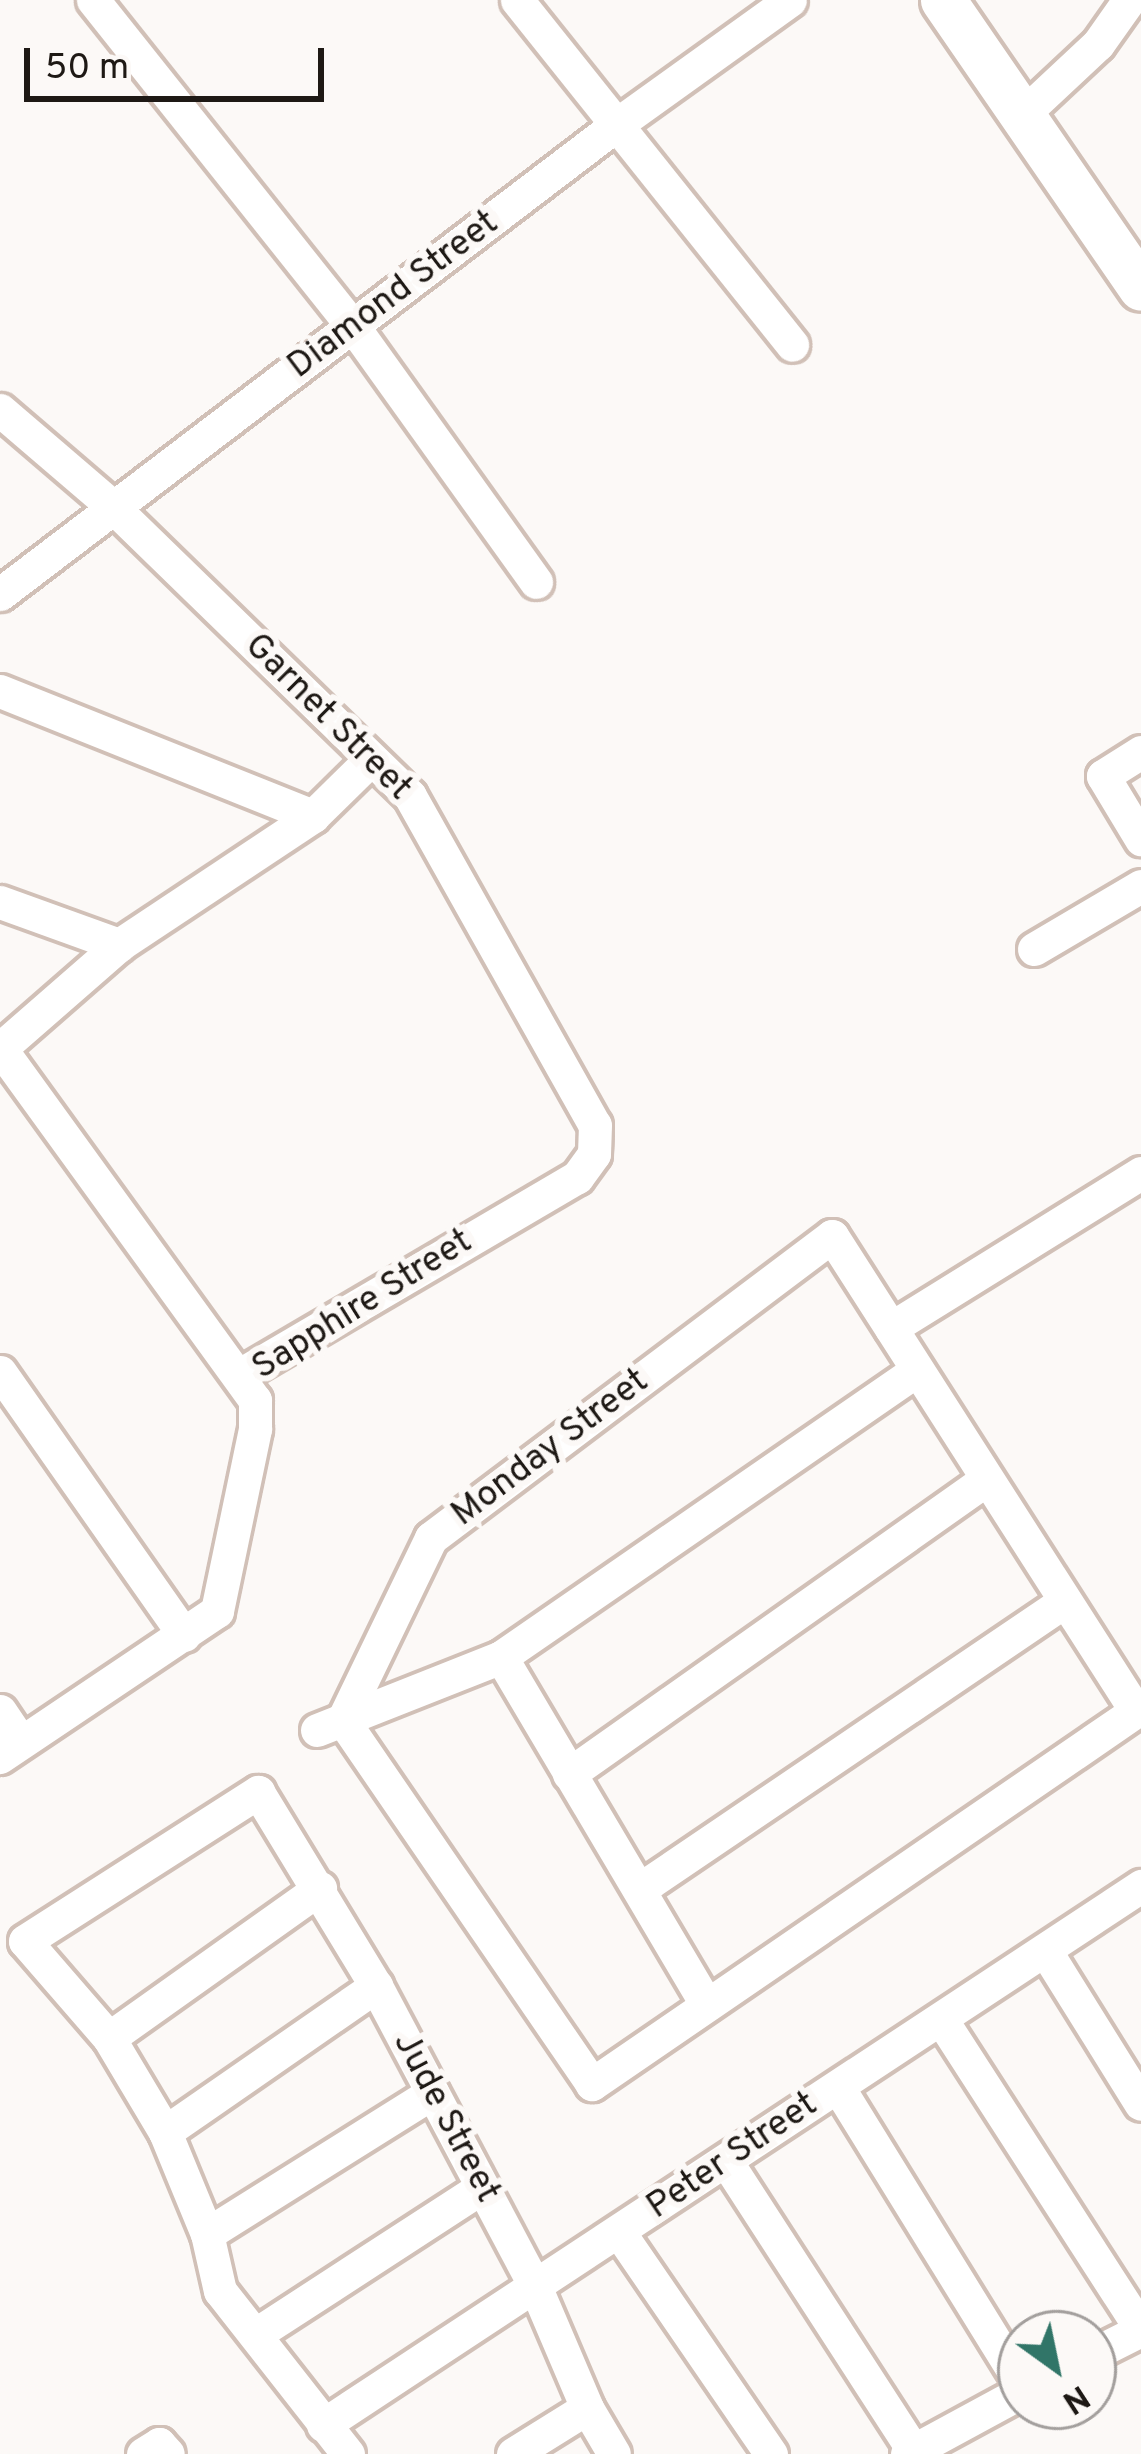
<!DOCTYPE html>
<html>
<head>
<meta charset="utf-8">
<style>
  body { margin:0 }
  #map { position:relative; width:1141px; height:2454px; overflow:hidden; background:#fcf9f7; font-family:Overpass,sans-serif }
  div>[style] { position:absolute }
  .roads { filter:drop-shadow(3px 0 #d1c0b7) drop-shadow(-3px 0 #d1c0b7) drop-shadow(0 3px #d1c0b7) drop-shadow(0 -3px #d1c0b7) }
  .street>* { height:33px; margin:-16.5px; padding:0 16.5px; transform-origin:16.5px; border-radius:16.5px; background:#fff }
  .secondary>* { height:45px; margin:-22.5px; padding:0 22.5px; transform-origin:22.5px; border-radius:22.5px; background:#fff }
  span { translate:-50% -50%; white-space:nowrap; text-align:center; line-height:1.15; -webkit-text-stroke:12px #fcf9f7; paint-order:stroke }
  .street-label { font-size:36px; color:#1e1915 }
  .north { position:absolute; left:997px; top:2310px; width:120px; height:120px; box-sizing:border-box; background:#fcf9f7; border:3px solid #a39f9d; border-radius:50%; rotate:147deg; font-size:33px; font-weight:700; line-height:48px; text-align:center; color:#1e1915 }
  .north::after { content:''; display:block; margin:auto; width:42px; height:54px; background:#317568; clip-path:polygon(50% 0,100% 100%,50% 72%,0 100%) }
  .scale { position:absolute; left:24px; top:48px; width:300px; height:54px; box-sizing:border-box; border:6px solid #1e1915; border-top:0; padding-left:15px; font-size:36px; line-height:42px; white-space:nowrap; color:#1e1915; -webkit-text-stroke:9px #fcf9f7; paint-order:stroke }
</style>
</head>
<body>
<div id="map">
  <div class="roads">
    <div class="street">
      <div style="left:93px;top:0;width:421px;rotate:51.5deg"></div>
      <div style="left:355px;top:329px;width:311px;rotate:54.4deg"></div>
      <div style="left:517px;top:0;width:441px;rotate:51.4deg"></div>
      <div style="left:1022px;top:115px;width:104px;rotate:-43.1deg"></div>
      <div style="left:1098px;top:44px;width:54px;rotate:-54.8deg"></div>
      <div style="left:0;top:410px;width:149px;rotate:40.6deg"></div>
      <div style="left:113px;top:507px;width:414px;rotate:44.2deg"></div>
      <div style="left:410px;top:796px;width:377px;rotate:60.7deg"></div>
      <div style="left:595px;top:1125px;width:29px;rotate:92deg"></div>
      <div style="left:594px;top:1154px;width:29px;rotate:126deg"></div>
      <div style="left:577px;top:1177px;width:389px;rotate:149.6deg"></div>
      <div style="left:0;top:594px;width:774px;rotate:-37.28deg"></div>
      <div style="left:616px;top:125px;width:214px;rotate:-35.7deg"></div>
      <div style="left:0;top:691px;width:337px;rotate:21.8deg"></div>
      <div style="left:1141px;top:752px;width:45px;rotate:147.7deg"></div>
      <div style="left:1103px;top:776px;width:74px;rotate:58.9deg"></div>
      <div style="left:0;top:902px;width:127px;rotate:19.9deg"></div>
      <div style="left:1034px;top:949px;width:124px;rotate:-30.5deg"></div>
      <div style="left:0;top:1048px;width:435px;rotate:54.1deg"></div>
      <div style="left:255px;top:1400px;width:29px;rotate:90deg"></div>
      <div style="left:255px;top:1429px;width:186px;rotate:101.8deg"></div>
      <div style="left:217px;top:1611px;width:262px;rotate:146.1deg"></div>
      <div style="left:1px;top:1048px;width:157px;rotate:-41.1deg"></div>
      <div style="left:119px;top:945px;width:233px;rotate:-33.6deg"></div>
      <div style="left:313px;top:816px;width:80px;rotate:-44.5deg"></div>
      <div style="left:832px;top:1236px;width:564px;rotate:57.38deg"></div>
      <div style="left:1136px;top:1711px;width:660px;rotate:145.56deg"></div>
      <div style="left:592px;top:2084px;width:441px;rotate:-124.4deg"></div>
      <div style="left:343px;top:1720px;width:202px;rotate:-64.2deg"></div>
      <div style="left:431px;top:1538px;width:502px;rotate:-36.98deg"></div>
      <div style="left:891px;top:1328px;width:294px;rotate:-31.8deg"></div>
      <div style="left:0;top:1372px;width:321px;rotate:55deg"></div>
      <div style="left:501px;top:1657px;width:404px;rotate:59.4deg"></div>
      <div style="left:0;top:1711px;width:37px;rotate:56deg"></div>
      <div style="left:317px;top:1730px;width:198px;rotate:-21.6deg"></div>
      <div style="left:501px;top:1657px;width:505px;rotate:-34.6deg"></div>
      <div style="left:569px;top:1774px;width:508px;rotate:-35.22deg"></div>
      <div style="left:640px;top:1889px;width:510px;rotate:-34.13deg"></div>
      <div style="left:1045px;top:1950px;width:181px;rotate:58.1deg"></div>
      <div style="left:941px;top:2019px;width:369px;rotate:57.2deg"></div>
      <div style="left:109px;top:2038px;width:259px;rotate:-35.4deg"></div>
      <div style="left:838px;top:2087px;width:348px;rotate:58.3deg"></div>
      <div style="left:165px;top:2132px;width:257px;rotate:-34.7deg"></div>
      <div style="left:726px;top:2161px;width:344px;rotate:57.1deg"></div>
      <div style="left:619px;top:2232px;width:269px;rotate:55.6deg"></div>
      <div style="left:207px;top:2234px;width:266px;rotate:-32.1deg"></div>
      <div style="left:256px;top:2334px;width:268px;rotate:-33deg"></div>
      <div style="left:1093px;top:2354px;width:54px;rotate:-26.6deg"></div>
      <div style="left:323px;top:2425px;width:980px;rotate:-33.38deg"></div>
      <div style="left:143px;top:2454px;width:19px;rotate:-32deg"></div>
      <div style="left:159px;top:2444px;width:13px;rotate:48deg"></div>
      <div style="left:348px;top:2454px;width:207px;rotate:-128.1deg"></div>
      <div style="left:220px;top:2291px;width:58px;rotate:-102.8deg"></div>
      <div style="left:207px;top:2234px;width:110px;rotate:-112.4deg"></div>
      <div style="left:165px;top:2132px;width:109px;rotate:-120.8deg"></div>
      <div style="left:109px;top:2038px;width:128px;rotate:-130.9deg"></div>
      <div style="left:25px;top:1941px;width:277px;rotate:-32.6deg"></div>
      <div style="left:258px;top:1792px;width:227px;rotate:58.7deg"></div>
      <div style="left:376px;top:1986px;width:340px;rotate:62.1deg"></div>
      <div style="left:535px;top:2286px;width:133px;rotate:66.9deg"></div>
      <div style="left:587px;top:2408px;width:53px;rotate:59.6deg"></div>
      <div style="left:513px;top:2454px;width:87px;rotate:-31.9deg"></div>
      <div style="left:907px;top:2454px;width:130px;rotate:-28.5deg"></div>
    </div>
    <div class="secondary">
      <div style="left:943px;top:0;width:349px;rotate:55.5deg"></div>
    </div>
  </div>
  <div class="street-label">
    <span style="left:394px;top:296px;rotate:-37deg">Diamond Street</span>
    <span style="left:327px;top:718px;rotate:45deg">Garnet Street</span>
    <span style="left:363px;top:1306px;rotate:-32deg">Sapphire Street</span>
    <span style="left:551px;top:1449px;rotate:-37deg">Monday Street</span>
    <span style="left:445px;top:2118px;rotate:62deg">Jude Street</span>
    <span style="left:733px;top:2157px;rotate:-34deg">Peter Street</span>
  </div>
  <div class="north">N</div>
  <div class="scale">50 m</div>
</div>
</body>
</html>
